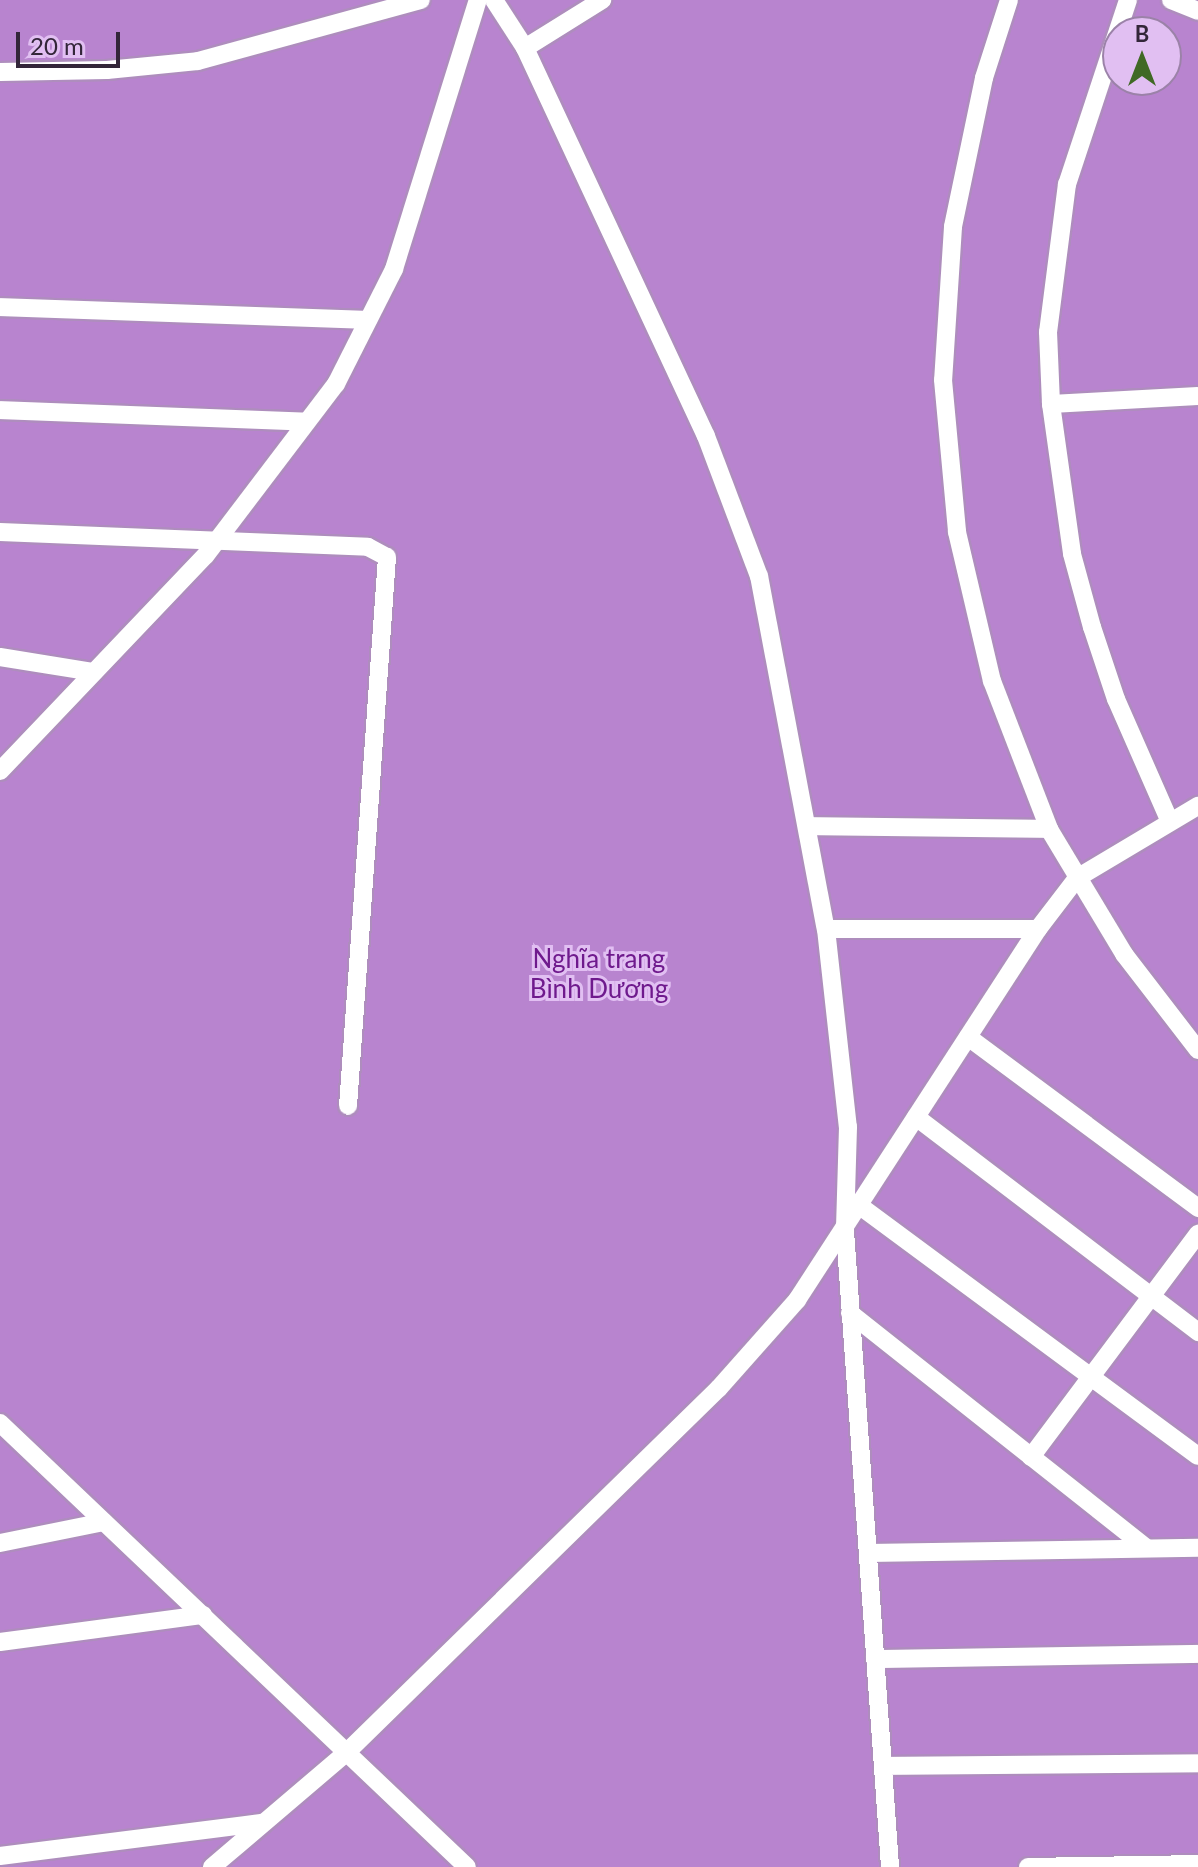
<!DOCTYPE html>
<html>
<head>
<meta charset="utf-8">
<style>
  body { margin:0 }
  #map { position:relative; width:1198px; height:1867px; overflow:hidden; background:#e1bff2; font-family:Lato,sans-serif }
  div>[style] { position:absolute }
  .green>* { inset:0; background:#b884cf }
  .roads { filter:drop-shadow(2px 0 #ae8dbd) drop-shadow(-2px 0 #ae8dbd) drop-shadow(0 2px #ae8dbd) drop-shadow(0 -2px #ae8dbd) }
  .lane>* { height:18px; margin:-9px; padding:0 9px; transform-origin:9px; border-radius:9px; background:#fff }
  span { translate:-50% -50%; white-space:nowrap; text-align:center; line-height:1.15; -webkit-text-stroke:6px #e1bff2; paint-order:stroke }
  .park-label { font-size:26px; color:#6f1a8d }
  .north { position:absolute; left:1102px; top:16px; width:80px; height:80px; box-sizing:border-box; background:#e1bff2; border:2px solid #9b82a8; border-radius:50%; rotate:0deg; font-size:22px; font-weight:700; line-height:32px; text-align:center; color:#332639 }
  .north::after { content:''; display:block; margin:auto; width:28px; height:36px; background:#406925; clip-path:polygon(50% 0,100% 100%,50% 72%,0 100%) }
  .scale { position:absolute; left:16px; top:32px; width:104px; height:36px; box-sizing:border-box; border:4px solid #332639; border-top:0; padding-left:10px; font-size:24px; line-height:28px; white-space:nowrap; color:#332639; -webkit-text-stroke:6px #e1bff2; paint-order:stroke }
</style>
</head>
<body>
<div id="map">
  <div class="green">
    <div style="clip-path:polygon(evenodd,0 0,1198px 0,1198px 1867px,0 1867px,0 0,1118px 32px,1166px 32px,1166px 80px,1118px 80px,1118px 32px)"></div>
  </div>
  <div class="roads">
    <div class="lane">
      <div style="left:494px;top:0;width:57px;rotate:57.1deg"></div>
      <div style="left:525px;top:48px;width:428px;rotate:65deg"></div>
      <div style="left:706px;top:436px;width:150px;rotate:69.3deg"></div>
      <div style="left:759px;top:576px;width:359px;rotate:79.3deg"></div>
      <div style="left:826px;top:929px;width:199px;rotate:83.7deg"></div>
      <div style="left:848px;top:1127px;width:104px;rotate:91.7deg"></div>
      <div style="left:845px;top:1231px;width:638px;rotate:85.95deg"></div>
      <div style="left:1009px;top:0;width:82px;rotate:107.8deg"></div>
      <div style="left:984px;top:78px;width:152px;rotate:101.8deg"></div>
      <div style="left:953px;top:227px;width:153px;rotate:93.7deg"></div>
      <div style="left:943px;top:380px;width:153px;rotate:84.7deg"></div>
      <div style="left:957px;top:532px;width:153px;rotate:76.8deg"></div>
      <div style="left:992px;top:681px;width:159px;rotate:68.9deg"></div>
      <div style="left:1049px;top:829px;width:146px;rotate:59deg"></div>
      <div style="left:1124px;top:954px;width:121px;rotate:52.4deg"></div>
      <div style="left:1128px;top:0;width:194px;rotate:108.3deg"></div>
      <div style="left:1067px;top:184px;width:149px;rotate:97.3deg"></div>
      <div style="left:1048px;top:332px;width:72px;rotate:87.6deg"></div>
      <div style="left:1051px;top:404px;width:151px;rotate:82deg"></div>
      <div style="left:1072px;top:554px;width:76px;rotate:74.7deg"></div>
      <div style="left:1092px;top:627px;width:76px;rotate:71.6deg"></div>
      <div style="left:1116px;top:699px;width:134px;rotate:66.3deg"></div>
      <div style="left:1171px;top:0;width:29px;rotate:22deg"></div>
      <div style="left:525px;top:48px;width:91px;rotate:-31.9deg"></div>
      <div style="left:0;top:72px;width:107px;rotate:-1.1deg"></div>
      <div style="left:107px;top:70px;width:91px;rotate:-5.6deg"></div>
      <div style="left:198px;top:61px;width:231px;rotate:-15.3deg"></div>
      <div style="left:0;top:307px;width:368px;rotate:2deg"></div>
      <div style="left:1051px;top:404px;width:147px;rotate:-3.1deg"></div>
      <div style="left:0;top:410px;width:306px;rotate:2.2deg"></div>
      <div style="left:0;top:532px;width:368px;rotate:2.3deg"></div>
      <div style="left:368px;top:547px;width:21px;rotate:28deg"></div>
      <div style="left:387px;top:557px;width:550px;rotate:94.06deg"></div>
      <div style="left:0;top:657px;width:95px;rotate:9.1deg"></div>
      <div style="left:0;top:771px;width:298px;rotate:-46.4deg"></div>
      <div style="left:206px;top:555px;width:215px;rotate:-52.8deg"></div>
      <div style="left:336px;top:384px;width:129px;rotate:-63.2deg"></div>
      <div style="left:394px;top:269px;width:282px;rotate:-72.7deg"></div>
      <div style="left:807px;top:826px;width:242px;rotate:0.7deg"></div>
      <div style="left:826px;top:929px;width:212px"></div>
      <div style="left:968px;top:1037px;width:287px;rotate:36.6deg"></div>
      <div style="left:916px;top:1117px;width:355px;rotate:37.3deg"></div>
      <div style="left:860px;top:1206px;width:420px;rotate:36.5deg"></div>
      <div style="left:850px;top:1313px;width:378px;rotate:38.4deg"></div>
      <div style="left:0;top:1423px;width:644px;rotate:43.55deg"></div>
      <div style="left:1031px;top:1457px;width:279px;rotate:-53.2deg"></div>
      <div style="left:0;top:1543px;width:106px;rotate:-11.4deg"></div>
      <div style="left:868px;top:1553px;width:330px;rotate:-0.9deg"></div>
      <div style="left:0;top:1642px;width:205px;rotate:-7.6deg"></div>
      <div style="left:875px;top:1659px;width:323px;rotate:-0.9deg"></div>
      <div style="left:883px;top:1766px;width:315px;rotate:-0.5deg"></div>
      <div style="left:0;top:1856px;width:265px;rotate:-7.2deg"></div>
      <div style="left:212px;top:1867px;width:176px;rotate:-40.4deg"></div>
      <div style="left:346px;top:1753px;width:522px;rotate:-44.38deg"></div>
      <div style="left:719px;top:1388px;width:118px;rotate:-48.4deg"></div>
      <div style="left:797px;top:1300px;width:442px;rotate:-57deg"></div>
      <div style="left:1038px;top:929px;width:64px;rotate:-52.6deg"></div>
      <div style="left:1077px;top:878px;width:141px;rotate:-30.8deg"></div>
      <div style="left:1028px;top:1867px;width:170px;rotate:-1deg"></div>
    </div>
  </div>
  <div class="park-label">
    <span style="left:599px;top:974px">Nghĩa trang<br>Bình Dương</span>
  </div>
  <div class="north">B</div>
  <div class="scale">20 m</div>
</div>
</body>
</html>
